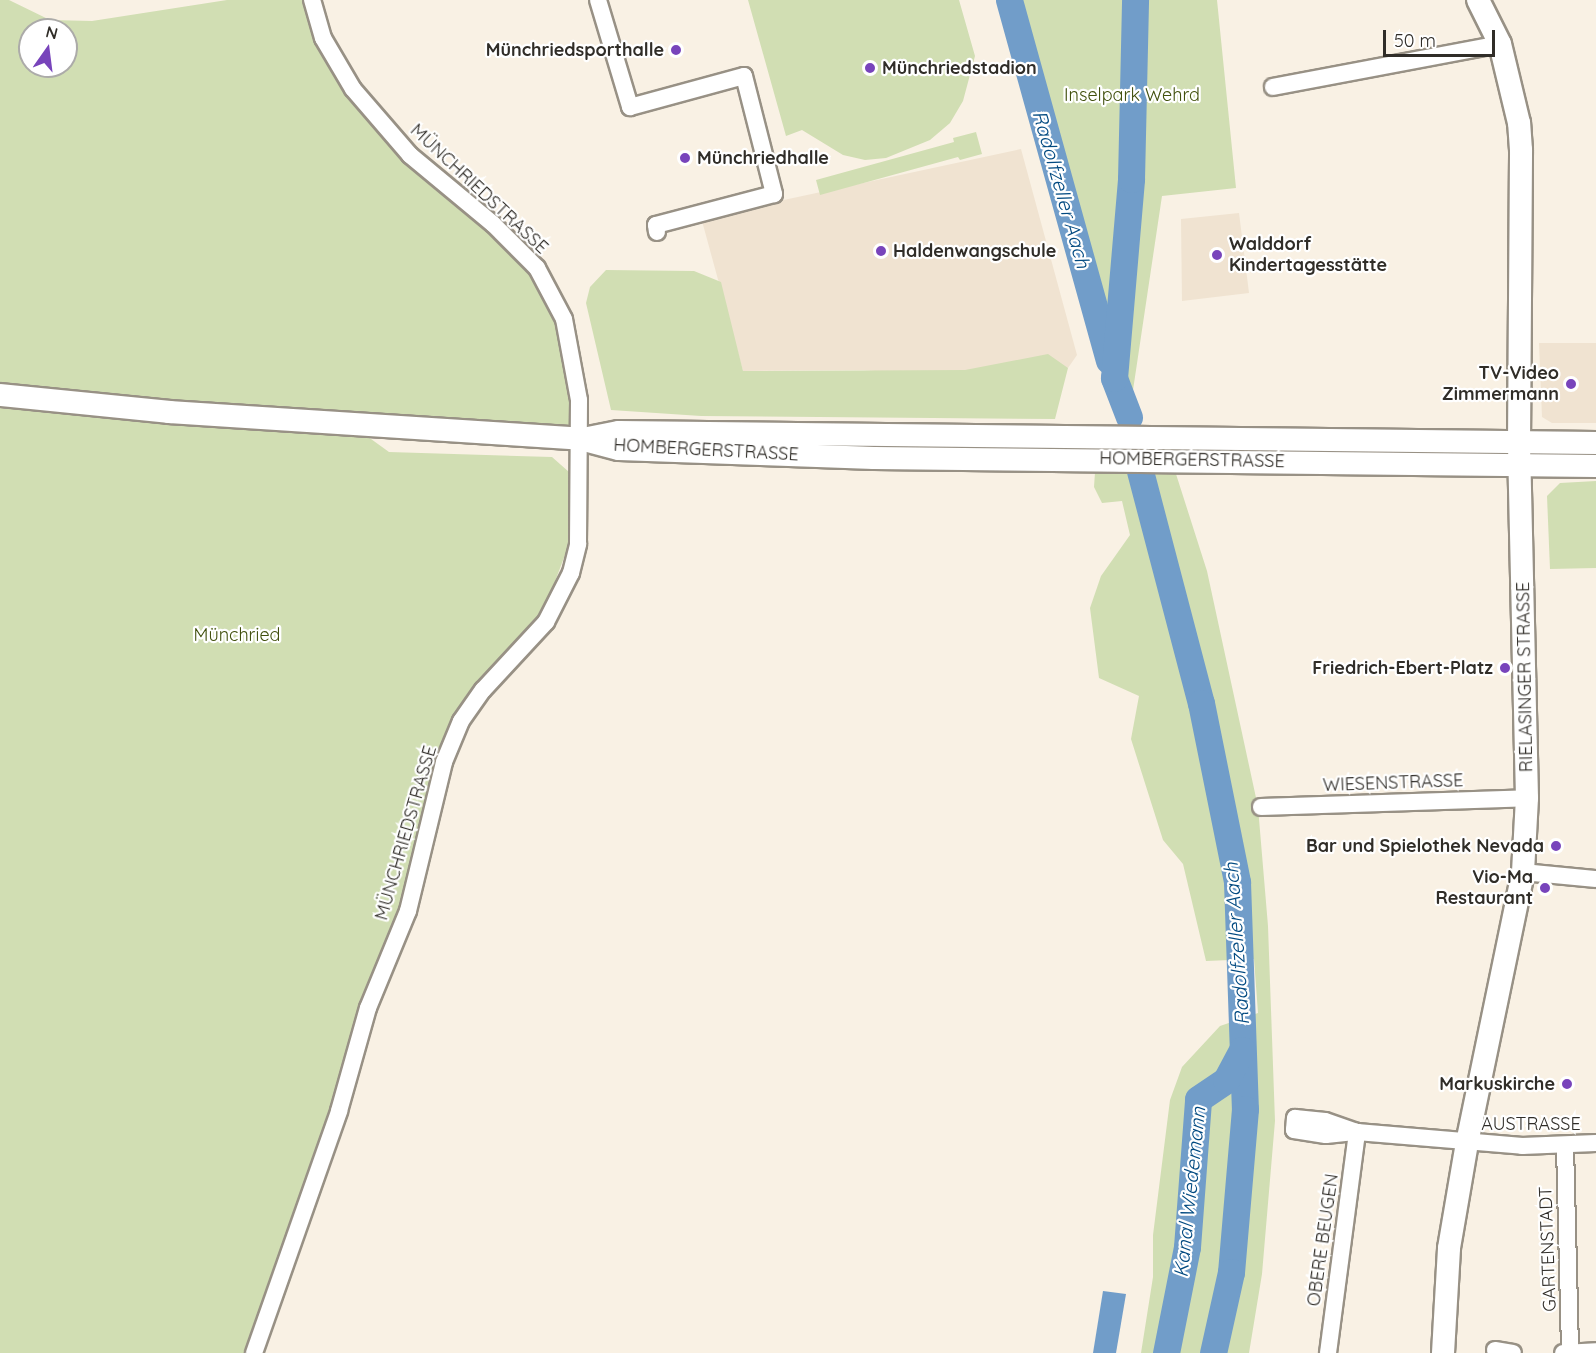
<!DOCTYPE html>
<html>
<head>
<meta charset="utf-8">
<style>
  body { margin:0 }
  #map { position:relative; width:1596px; height:1353px; overflow:hidden; background:#f9f1e4; font-family:Quicksand,sans-serif }
  div>[style] { position:absolute }
  .built>* { inset:0; background:#f0e3d1 }
  .green>* { inset:0; background:#d1deb3 }
  .water>* { inset:0; background:#719dc9 }
  .river>* { height:27px; margin:-13.5px; padding:0 13.5px; transform-origin:13.5px; border-radius:13.5px; background:#719dc9 }
  .roads { filter:drop-shadow(2px 0 #989185) drop-shadow(-2px 0 #989185) drop-shadow(0 2px #989185) drop-shadow(0 -2px #989185) }
  .minor>* { height:16px; margin:-8px; padding:0 8px; transform-origin:8px; border-radius:8px; background:#fff }
  .secondary>* { height:22px; margin:-11px; padding:0 11px; transform-origin:11px; border-radius:11px; background:#fff }
  .dots>* { width:16px; height:16px; translate:-50% -50%; box-sizing:border-box; border:3px solid #fff; border-radius:50% }
  span { translate:-50% -50%; white-space:nowrap; text-align:center; line-height:1.15; -webkit-text-stroke:4.5px #fff; paint-order:stroke }
  .poi-label { font-size:18px; color:#302d28; font-weight:700 }
  .right { translate:-100% -50%; text-align:right }
  .left { translate:0 -50%; text-align:left }
  .park-label { font-size:18px; color:#41500d }
  .street-label { font-size:18px; color:#302d28 }
  .water-label { font-size:20px; color:#014980; font-style:italic }
  .north { position:absolute; left:18px; top:18px; width:60px; height:60px; box-sizing:border-box; background:#fff; border:2px solid #acaba9; border-radius:50%; rotate:14deg; font-size:16px; font-weight:700; line-height:24px; text-align:center; color:#302d28 }
  .north::after { content:''; display:block; margin:auto; width:21px; height:27px; background:#7844bb; clip-path:polygon(50% 0,100% 100%,50% 72%,0 100%) }
  .scale { position:absolute; left:1383px; top:30px; width:112px; height:27px; box-sizing:border-box; border:3px solid #302d28; border-top:0; padding-left:8px; font-size:18px; line-height:21px; white-space:nowrap; color:#302d28; -webkit-text-stroke:4px #fff; paint-order:stroke }
</style>
</head>
<body>
<div id="map">
  <div class="built">
    <div style="clip-path:polygon(1021px 149px,1077px 355px,1068px 368px,989px 382px,864px 370px,743px 371px,702px 221px,765px 204px)"></div>
    <div style="clip-path:polygon(1239px 213px,1249px 293px,1182px 301px,1181px 219px)"></div>
    <div style="clip-path:polygon(1539px 343px,1596px 343px,1596px 423px,1552px 423px,1542px 417px)"></div>
  </div>
  <div class="green">
    <div style="clip-path:polygon(evenodd,0 0,9px 0,50px 20px,92px 21px,227px 0,312px 0,353px 89px,537px 268px,564px 320px,581px 439px,353px 426px,389px 452px,552px 457px,569px 472px,571px 539px,542px 616px,459px 720px,422px 853px,251px 1353px,0 1353px,0 0,30px 30px,66px 30px,66px 66px,30px 66px,30px 30px)"></div>
    <div style="clip-path:polygon(748px 0,959px 0,975px 56px,963px 101px,950px 123px,930px 140px,886px 158px,865px 160px,843px 155px,802px 130px,786px 136px)"></div>
    <div style="clip-path:polygon(1009px 0,1217px 0,1236px 188px,1162px 196px,1129px 417px,1114px 378px)"></div>
    <div style="clip-path:polygon(976px 132px,982px 154px,960px 160px,958px 157px,820px 195px,816px 180px,954px 142px,953px 138px)"></div>
    <div style="clip-path:polygon(606px 270px,694px 271px,721px 282px,743px 371px,965px 370px,1048px 354px,1068px 368px,1055px 419px,701px 416px,611px 410px,586px 303px,590px 287px)"></div>
    <div style="clip-path:polygon(1095px 472px,1176px 474px,1207px 571px,1258px 807px,1268px 926px,1275px 1121px,1262px 1274px,1249px 1353px,1141px 1353px,1153px 1277px,1153px 1235px,1170px 1100px,1182px 1067px,1220px 1026px,1258px 1013px,1254px 959px,1206px 961px,1183px 864px,1163px 840px,1131px 739px,1139px 696px,1099px 678px,1090px 608px,1101px 576px,1130px 535px,1122px 501px,1102px 503px,1094px 487px)"></div>
    <div style="clip-path:polygon(1596px 481px,1596px 568px,1550px 569px,1547px 496px,1560px 483px)"></div>
  </div>
  <div class="water">
    <div style="clip-path:polygon(1103px 1291px,1126px 1294px,1116px 1353px,1093px 1353px)"></div>
  </div>
  <div class="river">
    <div style="left:1009px;top:0;width:374px;rotate:74.5deg"></div>
    <div style="left:1129px;top:417px;width:42px;rotate:-111deg"></div>
    <div style="left:1114px;top:378px;width:200px;rotate:-85.1deg"></div>
    <div style="left:1131px;top:179px;width:179px;rotate:-88.7deg"></div>
    <div style="left:1140px;top:471px;width:240px;rotate:75.3deg"></div>
    <div style="left:1201px;top:703px;width:183px;rotate:78.6deg"></div>
    <div style="left:1237px;top:882px;width:227px;rotate:88deg"></div>
    <div style="left:1245px;top:1109px;width:164px;rotate:94.9deg"></div>
    <div style="left:1231px;top:1272px;width:83px;rotate:102.5deg"></div>
    <div style="left:1166px;top:1353px;width:108px;rotate:-78.8deg"></div>
    <div style="left:1187px;top:1247px;width:148px;rotate:-85.7deg"></div>
    <div style="left:1198px;top:1099px;width:34px;rotate:-34deg"></div>
    <div style="left:1226px;top:1080px;width:34px;rotate:-62deg"></div>
  </div>
  <div class="roads">
    <div class="minor">
      <div style="left:598px;top:0;width:112px;rotate:73.3deg"></div>
      <div style="left:630px;top:107px;width:118px;rotate:-15.2deg"></div>
      <div style="left:744px;top:76px;width:122px;rotate:75.7deg"></div>
      <div style="left:774px;top:194px;width:122px;rotate:165.3deg"></div>
      <div style="left:656px;top:225px;width:7px;rotate:82deg"></div>
      <div style="left:1273px;top:87px;width:231px;rotate:-10.7deg"></div>
      <div style="left:1261px;top:807px;width:266px;rotate:-1.9deg"></div>
      <div style="left:1523px;top:872px;width:73px;rotate:5.5deg"></div>
      <div style="left:1357px;top:1132px;width:34px;rotate:-161deg"></div>
      <div style="left:1325px;top:1121px;width:30px;rotate:-174deg"></div>
      <div style="left:1295px;top:1118px;width:12px;rotate:95deg"></div>
      <div style="left:1294px;top:1130px;width:32px;rotate:9deg"></div>
      <div style="left:1326px;top:1135px;width:31px;rotate:-6deg"></div>
      <div style="left:1357px;top:1132px;width:166px;rotate:4.8deg"></div>
      <div style="left:1522px;top:1146px;width:74px;rotate:-2.3deg"></div>
      <div style="left:1565px;top:1145px;width:206px;rotate:88.6deg"></div>
      <div style="left:1495px;top:1350px;width:18px;rotate:9deg"></div>
      <div style="left:254px;top:1353px;width:256px;rotate:-70.6deg"></div>
      <div style="left:339px;top:1111px;width:107px;rotate:-74.3deg"></div>
      <div style="left:368px;top:1008px;width:105px;rotate:-67.6deg"></div>
      <div style="left:408px;top:911px;width:153px;rotate:-76.4deg"></div>
      <div style="left:444px;top:762px;width:44px;rotate:-67.5deg"></div>
      <div style="left:461px;top:721px;width:38px;rotate:-55deg"></div>
      <div style="left:483px;top:690px;width:93px;rotate:-47.2deg"></div>
      <div style="left:546px;top:622px;width:55px;rotate:-63deg"></div>
      <div style="left:571px;top:573px;width:30px;rotate:-76deg"></div>
      <div style="left:578px;top:544px;width:144px;rotate:-89.6deg"></div>
      <div style="left:579px;top:400px;width:82px;rotate:-100.5deg"></div>
      <div style="left:564px;top:319px;width:58px;rotate:-117.9deg"></div>
      <div style="left:537px;top:268px;width:62px;rotate:-135deg"></div>
      <div style="left:493px;top:224px;width:108px;rotate:-140.3deg"></div>
      <div style="left:410px;top:155px;width:87px;rotate:-130.8deg"></div>
      <div style="left:353px;top:89px;width:59px;rotate:-120.5deg"></div>
      <div style="left:323px;top:38px;width:40px;rotate:-106deg"></div>
      <div style="left:1328px;top:1353px;width:223px;rotate:-82.5deg"></div>
      <div style="left:1563px;top:1353px;width:33px;rotate:-3deg"></div>
    </div>
    <div class="secondary">
      <div style="left:0;top:395px;width:170px;rotate:5.7deg"></div>
      <div style="left:169px;top:412px;width:413px;rotate:3.7deg"></div>
      <div style="left:581px;top:439px;width:39px;rotate:15deg"></div>
      <div style="left:619px;top:449px;width:255px;rotate:2deg"></div>
      <div style="left:874px;top:458px;width:722px;rotate:0.63deg"></div>
      <div style="left:588px;top:438px;width:32px;rotate:-11deg"></div>
      <div style="left:619px;top:432px;width:977px;rotate:0.65deg"></div>
      <div style="left:1443px;top:1353px;width:105px;rotate:-86.7deg"></div>
      <div style="left:1449px;top:1248px;width:107px;rotate:-80.3deg"></div>
      <div style="left:1467px;top:1143px;width:277px;rotate:-78.3deg"></div>
      <div style="left:1523px;top:872px;width:74px;rotate:-86.9deg"></div>
      <div style="left:1527px;top:798px;width:355px;rotate:-91.3deg"></div>
      <div style="left:1519px;top:443px;width:293px;rotate:-89.6deg"></div>
      <div style="left:1521px;top:150px;width:27px;rotate:-94deg"></div>
      <div style="left:1519px;top:123px;width:81px;rotate:-103.5deg"></div>
      <div style="left:1500px;top:44px;width:49px;rotate:-116.6deg"></div>
    </div>
  </div>
  <div class="dots">
    <div style="left:676px;top:50px;background:#7844bb"></div>
    <div style="left:870px;top:68px;background:#7844bb"></div>
    <div style="left:685px;top:158px;background:#7844bb"></div>
    <div style="left:881px;top:251px;background:#7844bb"></div>
    <div style="left:1217px;top:255px;background:#7844bb"></div>
    <div style="left:1571px;top:384px;background:#7844bb"></div>
    <div style="left:1505px;top:668px;background:#7844bb"></div>
    <div style="left:1556px;top:846px;background:#7844bb"></div>
    <div style="left:1545px;top:888px;background:#7844bb"></div>
    <div style="left:1567px;top:1084px;background:#7844bb"></div>
  </div>
  <div class="poi-label">
    <span class="right" style="left:664px;top:50px">Münchriedsporthalle</span>
    <span class="left" style="left:882px;top:68px">Münchriedstadion</span>
    <span class="left" style="left:697px;top:158px">Münchriedhalle</span>
    <span class="left" style="left:1229px;top:255px">Walddorf<br>Kindertagesstätte</span>
    <span class="left" style="left:893px;top:251px">Haldenwangschule</span>
    <span class="right" style="left:1559px;top:384px">TV-Video<br>Zimmermann</span>
    <span class="right" style="left:1493px;top:668px">Friedrich-Ebert-Platz</span>
    <span class="right" style="left:1544px;top:846px">Bar und Spielothek Nevada</span>
    <span class="right" style="left:1533px;top:888px">Vio-Ma<br>Restaurant</span>
    <span class="right" style="left:1555px;top:1084px">Markuskirche</span>
  </div>
  <div class="park-label">
    <span style="left:1132px;top:95px">Inselpark Wehrd</span>
    <span style="left:237px;top:635px">Münchried</span>
  </div>
  <div class="street-label">
    <span style="left:479px;top:189px;rotate:43deg">MÜNCHRIEDSTRASSE</span>
    <span style="left:706px;top:450px;rotate:3deg">HOMBERGERSTRASSE</span>
    <span style="left:1192px;top:460px;rotate:1deg">HOMBERGERSTRASSE</span>
    <span style="left:1525px;top:677px;rotate:-91deg">RIELASINGER STRASSE</span>
    <span style="left:1393px;top:783px;rotate:-2deg">WIESENSTRASSE</span>
    <span style="left:406px;top:833px;rotate:-74deg">MÜNCHRIEDSTRASSE</span>
    <span style="left:1531px;top:1124px">AUSTRASSE</span>
    <span style="left:1323px;top:1240px;rotate:-82deg">OBERE BEUGEN</span>
    <span style="left:1548px;top:1249px;rotate:-92deg">GARTENSTADT</span>
  </div>
  <div class="water-label">
    <span style="left:1062px;top:189px;rotate:74deg">Radolfzeller Aach</span>
    <span style="left:1236px;top:944px;rotate:-94deg">Radolfzeller Aach</span>
    <span style="left:1189px;top:1192px;rotate:-84deg">Kanal Wiedemann</span>
  </div>
  <div class="north">N</div>
  <div class="scale">50 m</div>
</div>
</body>
</html>
